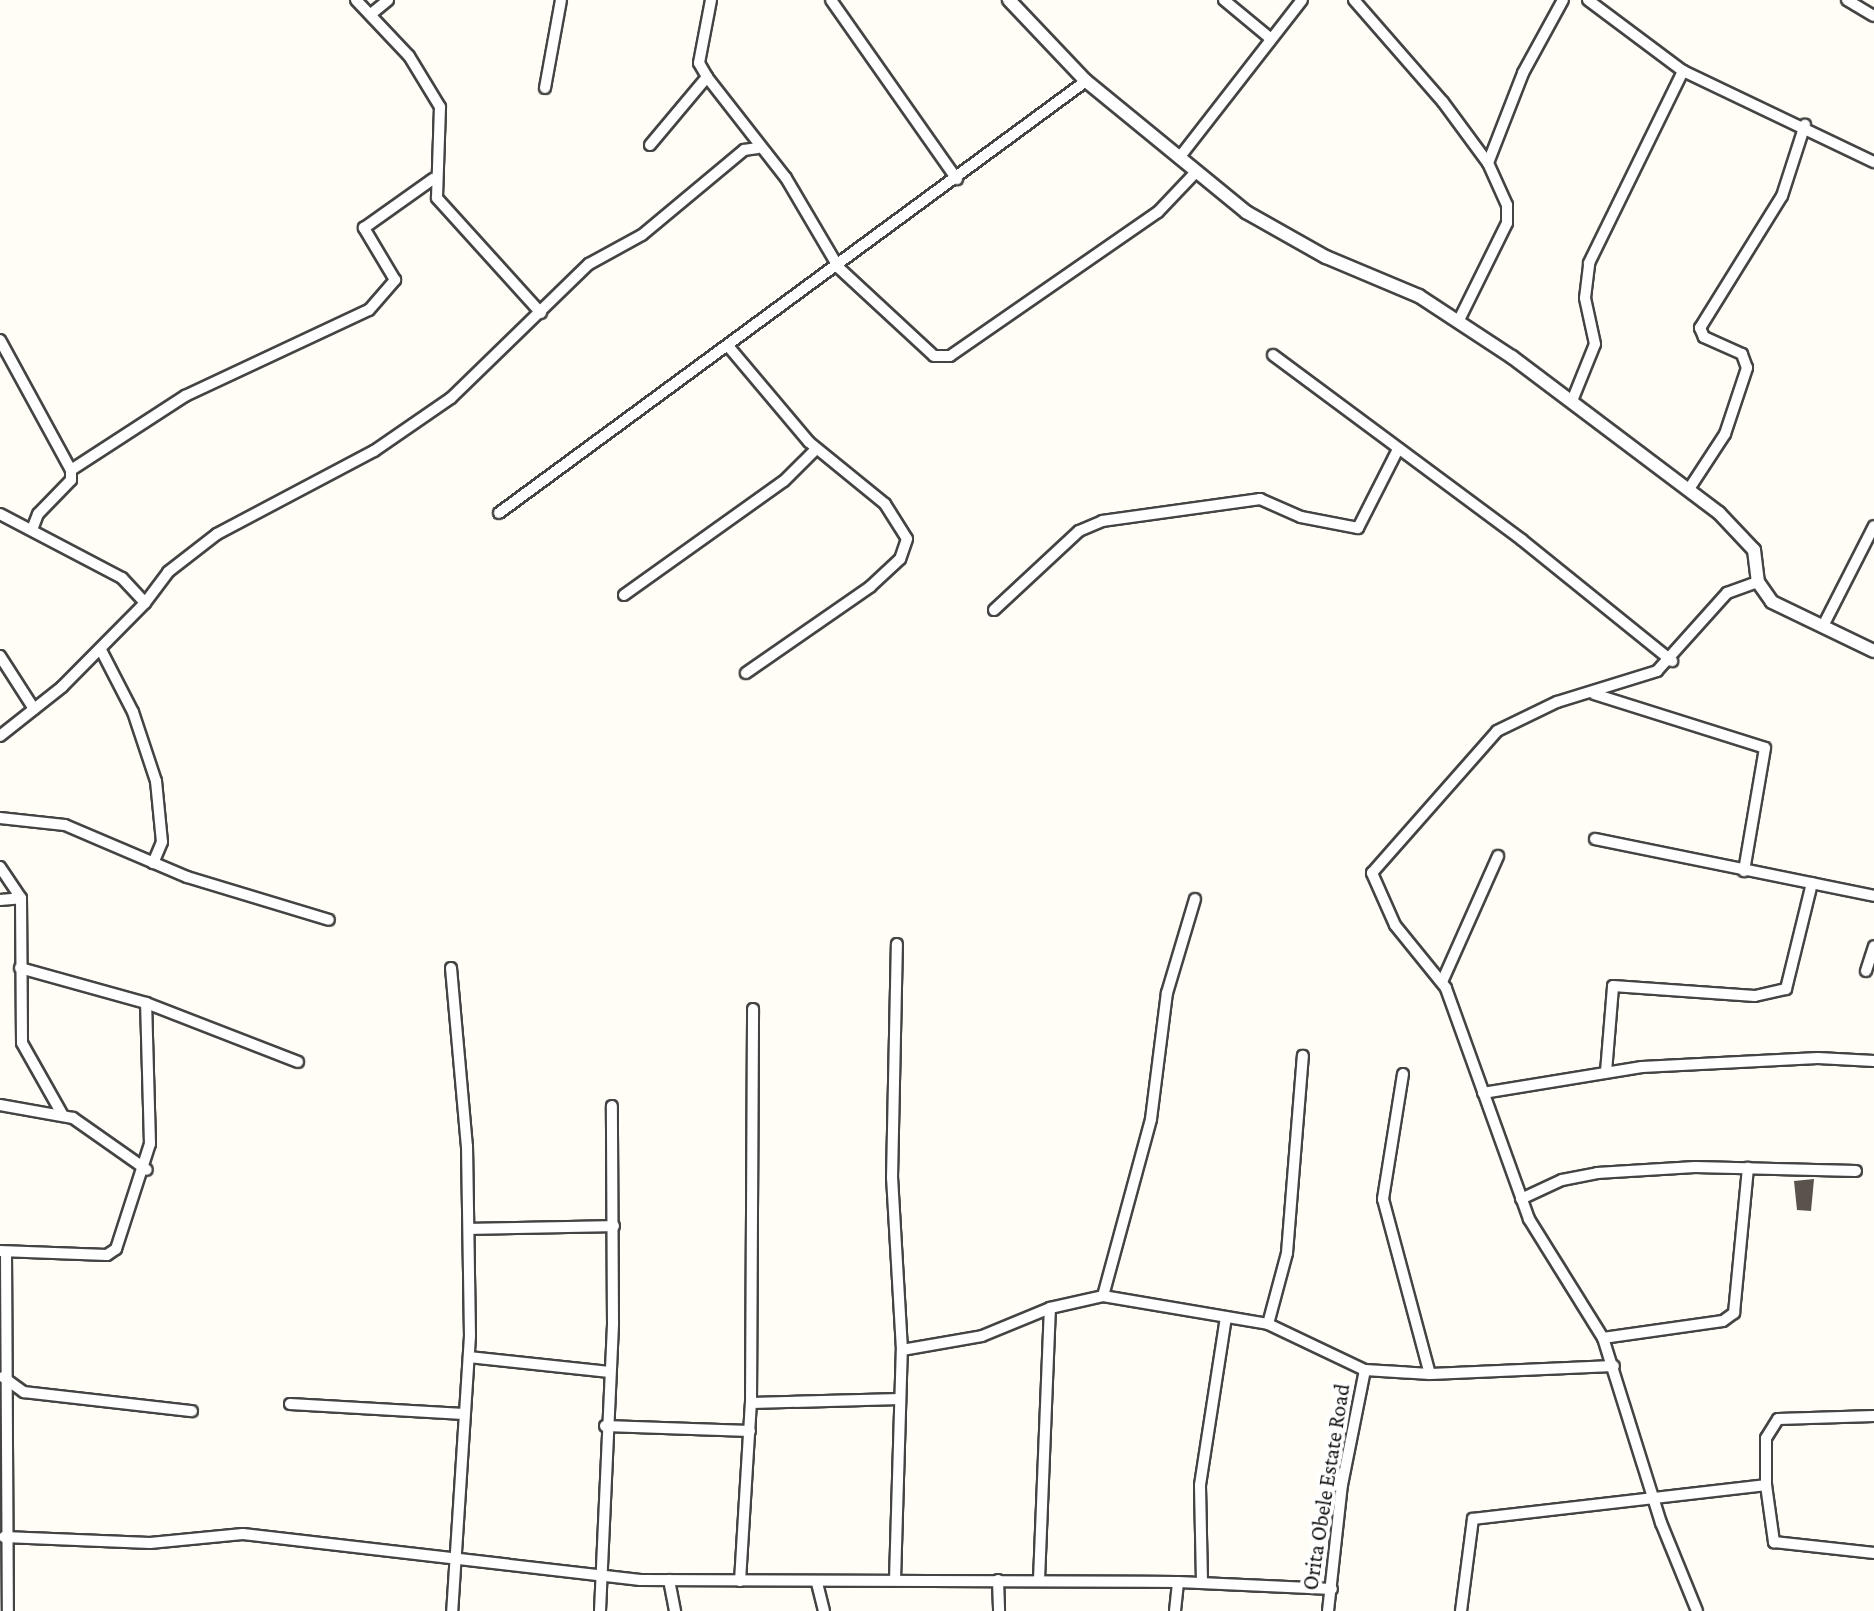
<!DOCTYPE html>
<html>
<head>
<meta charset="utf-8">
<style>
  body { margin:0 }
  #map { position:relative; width:1874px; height:1611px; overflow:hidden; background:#fffdf5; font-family:"Crimson Pro",serif }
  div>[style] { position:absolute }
  .building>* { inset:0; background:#5a524d }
  .roads { filter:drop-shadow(2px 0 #444) drop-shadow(-2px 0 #444) drop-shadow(0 2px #444) drop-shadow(0 -2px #444) }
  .minor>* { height:10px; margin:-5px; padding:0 5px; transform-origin:5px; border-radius:5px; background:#fff }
  .tertiary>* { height:12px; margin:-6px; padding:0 6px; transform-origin:6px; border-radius:6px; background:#fff }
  span { translate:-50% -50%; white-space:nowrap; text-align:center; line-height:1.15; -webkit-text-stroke:8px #fff; paint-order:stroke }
  .street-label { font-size:22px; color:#111 }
</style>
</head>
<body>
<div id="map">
  <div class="building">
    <div style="clip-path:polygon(1814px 1179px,1811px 1211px,1797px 1210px,1794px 1181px)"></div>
  </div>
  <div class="roads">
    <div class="minor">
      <div style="left:356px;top:0;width:77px;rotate:46.6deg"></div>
      <div style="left:409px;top:56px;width:60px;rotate:58.7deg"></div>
      <div style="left:440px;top:107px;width:91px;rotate:91.9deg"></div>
      <div style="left:437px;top:198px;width:155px;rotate:47.9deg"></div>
      <div style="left:711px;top:0;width:64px;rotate:100.8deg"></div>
      <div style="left:699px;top:63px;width:16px;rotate:60deg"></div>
      <div style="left:707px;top:77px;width:128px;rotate:52deg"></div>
      <div style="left:786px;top:178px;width:104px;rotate:59.5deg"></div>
      <div style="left:839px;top:268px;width:129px;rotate:42.8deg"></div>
      <div style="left:934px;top:356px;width:16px"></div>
      <div style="left:950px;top:356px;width:253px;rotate:-34.7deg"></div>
      <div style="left:1158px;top:212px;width:55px;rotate:-46.5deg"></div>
      <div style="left:831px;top:0;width:219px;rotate:54.9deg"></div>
      <div style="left:1224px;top:0;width:61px;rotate:39.7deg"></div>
      <div style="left:1354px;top:0;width:135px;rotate:48.9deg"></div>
      <div style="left:1443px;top:102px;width:76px;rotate:53.6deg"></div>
      <div style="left:1488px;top:163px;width:46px;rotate:65.7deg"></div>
      <div style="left:1507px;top:205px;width:18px;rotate:90deg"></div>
      <div style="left:1507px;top:223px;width:108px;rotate:116.3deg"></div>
      <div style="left:1588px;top:0;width:119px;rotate:36.8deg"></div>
      <div style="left:1683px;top:71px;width:212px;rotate:25.5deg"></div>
      <div style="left:1847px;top:0;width:31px;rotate:31deg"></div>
      <div style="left:371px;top:14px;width:22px;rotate:-39deg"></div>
      <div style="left:545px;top:88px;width:89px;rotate:-79.7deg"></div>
      <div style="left:650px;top:145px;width:89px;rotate:-50deg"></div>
      <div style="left:1179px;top:158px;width:200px;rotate:-52.1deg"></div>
      <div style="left:1488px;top:163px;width:97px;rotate:-68.7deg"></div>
      <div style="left:1523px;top:73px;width:83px;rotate:-61.3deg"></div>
      <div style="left:0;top:340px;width:148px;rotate:61.4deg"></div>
      <div style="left:71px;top:470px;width:10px;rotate:90deg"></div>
      <div style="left:71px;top:480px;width:47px;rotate:134.1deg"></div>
      <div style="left:38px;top:514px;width:17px;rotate:111deg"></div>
      <div style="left:729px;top:347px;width:124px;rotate:49.9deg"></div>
      <div style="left:809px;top:442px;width:98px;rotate:39.2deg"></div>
      <div style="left:885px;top:504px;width:41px;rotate:57.8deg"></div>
      <div style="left:907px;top:539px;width:21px;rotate:109deg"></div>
      <div style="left:900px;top:559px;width:41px;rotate:137deg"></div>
      <div style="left:870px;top:587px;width:151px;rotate:145.3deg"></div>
      <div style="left:1273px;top:355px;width:310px;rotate:36.6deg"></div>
      <div style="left:1522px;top:540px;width:193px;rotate:38.9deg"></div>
      <div style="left:1572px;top:401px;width:61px;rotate:-68deg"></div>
      <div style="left:1595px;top:344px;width:47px;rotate:-102.3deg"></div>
      <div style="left:1585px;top:298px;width:35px;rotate:-83deg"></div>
      <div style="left:1589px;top:263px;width:214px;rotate:-63.9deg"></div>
      <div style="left:71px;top:470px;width:136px;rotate:-33deg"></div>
      <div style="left:185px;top:396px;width:203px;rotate:-25.1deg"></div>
      <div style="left:369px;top:310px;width:40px;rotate:-49deg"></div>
      <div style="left:395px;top:280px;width:61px;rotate:-120.8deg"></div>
      <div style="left:364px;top:228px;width:85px;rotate:-35.4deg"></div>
      <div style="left:1689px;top:489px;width:66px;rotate:-56.8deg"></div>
      <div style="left:1725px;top:434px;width:70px;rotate:-71.6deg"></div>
      <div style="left:1747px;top:368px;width:15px;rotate:-110deg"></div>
      <div style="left:1742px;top:354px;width:42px;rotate:-155.9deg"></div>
      <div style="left:1704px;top:337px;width:10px;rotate:-114deg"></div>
      <div style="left:1700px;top:328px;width:155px;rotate:-58.2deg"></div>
      <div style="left:1782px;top:196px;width:75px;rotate:-72.1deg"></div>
      <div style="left:499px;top:513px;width:729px;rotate:-36.35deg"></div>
      <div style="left:0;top:514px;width:138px;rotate:27.7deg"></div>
      <div style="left:122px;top:578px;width:34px;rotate:47deg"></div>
      <div style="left:145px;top:603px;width:118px;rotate:134.7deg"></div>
      <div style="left:62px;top:687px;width:79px;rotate:141.7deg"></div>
      <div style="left:624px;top:595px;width:196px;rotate:-35.5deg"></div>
      <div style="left:784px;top:481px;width:45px;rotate:-45deg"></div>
      <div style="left:145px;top:603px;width:39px;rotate:-53deg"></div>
      <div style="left:168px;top:572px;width:62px;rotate:-37.8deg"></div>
      <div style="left:217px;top:534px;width:178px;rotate:-27.9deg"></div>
      <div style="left:374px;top:451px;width:93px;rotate:-34.5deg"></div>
      <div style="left:451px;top:398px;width:192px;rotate:-44.2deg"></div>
      <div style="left:589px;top:264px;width:60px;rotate:-28.7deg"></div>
      <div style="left:642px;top:235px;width:133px;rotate:-39.8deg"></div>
      <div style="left:744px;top:150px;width:14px;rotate:-8deg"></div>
      <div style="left:994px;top:610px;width:116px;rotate:-42.9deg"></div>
      <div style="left:1079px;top:531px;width:25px;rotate:-23deg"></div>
      <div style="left:1102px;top:521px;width:160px;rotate:-7.9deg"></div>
      <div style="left:1260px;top:499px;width:45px;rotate:23.7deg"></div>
      <div style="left:1301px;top:517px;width:58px;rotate:10.9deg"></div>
      <div style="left:1358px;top:528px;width:89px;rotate:-63.1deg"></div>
      <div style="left:1823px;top:626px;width:112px;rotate:-63deg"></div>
      <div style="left:101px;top:650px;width:70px;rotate:62.7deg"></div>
      <div style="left:133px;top:712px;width:73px;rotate:71.6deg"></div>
      <div style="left:156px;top:781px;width:61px;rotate:84.4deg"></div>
      <div style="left:162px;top:842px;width:23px;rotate:113deg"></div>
      <div style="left:0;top:656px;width:63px;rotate:57.3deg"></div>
      <div style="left:1594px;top:694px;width:179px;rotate:17.5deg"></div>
      <div style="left:1765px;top:748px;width:125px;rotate:99.7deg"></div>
      <div style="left:0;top:818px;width:65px;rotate:6.1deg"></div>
      <div style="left:65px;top:825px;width:133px;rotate:23.1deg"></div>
      <div style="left:187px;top:877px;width:148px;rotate:16.8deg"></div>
      <div style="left:1595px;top:839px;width:285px;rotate:11.5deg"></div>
      <div style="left:0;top:867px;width:37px;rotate:56deg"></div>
      <div style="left:21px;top:898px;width:145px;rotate:89.6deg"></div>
      <div style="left:22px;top:1043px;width:81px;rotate:60.6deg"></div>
      <div style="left:0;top:900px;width:21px;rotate:-5deg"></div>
      <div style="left:20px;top:968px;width:131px;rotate:15.5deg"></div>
      <div style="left:146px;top:1003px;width:163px;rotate:21.2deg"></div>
      <div style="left:451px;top:968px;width:179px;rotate:84.9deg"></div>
      <div style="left:467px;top:1146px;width:190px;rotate:89.1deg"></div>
      <div style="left:470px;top:1336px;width:276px;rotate:93.7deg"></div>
      <div style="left:1866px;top:971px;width:26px;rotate:-72deg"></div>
      <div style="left:1442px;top:982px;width:138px;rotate:-66deg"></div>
      <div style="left:1606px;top:1072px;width:86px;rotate:-85.3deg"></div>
      <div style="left:1613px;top:986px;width:142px;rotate:4deg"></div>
      <div style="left:1755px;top:996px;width:32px;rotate:-13deg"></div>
      <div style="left:1786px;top:989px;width:109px;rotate:-76.2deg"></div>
      <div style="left:1403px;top:1074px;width:127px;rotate:99.1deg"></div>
      <div style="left:1383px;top:1199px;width:181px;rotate:75deg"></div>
      <div style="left:1483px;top:1093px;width:161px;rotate:-9.3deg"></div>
      <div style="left:1642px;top:1067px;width:176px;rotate:-2.9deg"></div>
      <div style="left:1818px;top:1058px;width:56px;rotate:3.1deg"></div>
      <div style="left:0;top:1105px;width:74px;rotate:10.1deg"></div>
      <div style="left:73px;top:1118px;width:90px;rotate:35.1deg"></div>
      <div style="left:1521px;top:1199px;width:45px;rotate:-24.9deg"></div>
      <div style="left:1562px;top:1180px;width:36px;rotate:-11deg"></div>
      <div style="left:1597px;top:1173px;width:98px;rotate:-3.5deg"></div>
      <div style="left:1695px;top:1167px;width:161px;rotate:1.4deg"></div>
      <div style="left:470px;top:1229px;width:144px;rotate:-1.2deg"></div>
      <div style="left:0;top:1251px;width:107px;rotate:2.1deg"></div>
      <div style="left:107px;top:1255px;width:11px;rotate:-34deg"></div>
      <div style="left:116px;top:1249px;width:110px;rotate:-72.1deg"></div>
      <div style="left:150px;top:1144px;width:141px;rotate:-91.6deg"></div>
      <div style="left:6px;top:1252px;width:359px;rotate:89.7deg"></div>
      <div style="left:1103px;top:1296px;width:183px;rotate:-74.8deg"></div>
      <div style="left:1151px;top:1119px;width:127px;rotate:-82.8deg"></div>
      <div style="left:1167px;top:993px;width:98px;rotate:-73.4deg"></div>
      <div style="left:1268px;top:1324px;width:73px;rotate:-75deg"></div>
      <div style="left:1287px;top:1253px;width:198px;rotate:-85.4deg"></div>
      <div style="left:1603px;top:1338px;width:121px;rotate:-8.1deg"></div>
      <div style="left:1723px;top:1321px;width:14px;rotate:-36deg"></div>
      <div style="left:1734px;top:1313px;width:146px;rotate:-84.5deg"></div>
      <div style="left:902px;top:1350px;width:81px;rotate:-9.9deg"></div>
      <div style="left:982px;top:1336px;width:74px;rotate:-22.4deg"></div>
      <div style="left:1050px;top:1308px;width:54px;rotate:-12.8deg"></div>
      <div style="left:1103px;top:1296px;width:167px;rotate:9.6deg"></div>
      <div style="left:1268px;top:1324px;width:107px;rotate:25.4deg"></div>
      <div style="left:1365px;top:1370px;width:65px;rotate:3.5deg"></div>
      <div style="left:1430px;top:1374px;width:184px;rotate:-2.5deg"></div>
      <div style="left:469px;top:1357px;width:141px;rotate:6.1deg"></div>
      <div style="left:3px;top:1377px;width:26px;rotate:36deg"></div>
      <div style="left:24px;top:1392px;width:169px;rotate:6.5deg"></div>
      <div style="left:751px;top:1403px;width:149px;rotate:-1.5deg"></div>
      <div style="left:290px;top:1404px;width:174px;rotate:3.3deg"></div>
      <div style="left:1874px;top:1416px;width:96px;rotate:178.2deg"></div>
      <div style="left:1778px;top:1419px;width:22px;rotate:122deg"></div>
      <div style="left:1766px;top:1438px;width:47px;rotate:90deg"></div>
      <div style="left:1766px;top:1485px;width:58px;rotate:82deg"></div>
      <div style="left:1774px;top:1542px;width:101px;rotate:6.3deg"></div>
      <div style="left:605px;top:1426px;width:145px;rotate:2deg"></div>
      <div style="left:4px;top:1537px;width:146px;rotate:2.4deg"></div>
      <div style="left:150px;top:1543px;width:93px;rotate:-5.5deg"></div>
      <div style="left:243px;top:1534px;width:400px;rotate:6.6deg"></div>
      <div style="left:640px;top:1580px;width:538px;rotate:0.21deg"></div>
      <div style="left:1178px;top:1582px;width:154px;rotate:2.6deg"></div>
      <div style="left:669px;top:1580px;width:32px;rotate:79deg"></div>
      <div style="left:895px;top:1580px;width:230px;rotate:-88.3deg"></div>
      <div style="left:902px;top:1350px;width:172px;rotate:-93.3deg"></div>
      <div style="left:892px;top:1178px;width:234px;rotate:-88.8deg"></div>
      <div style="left:998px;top:1580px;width:31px;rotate:88deg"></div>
      <div style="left:1039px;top:1580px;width:272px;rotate:-87.7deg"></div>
      <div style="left:740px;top:1581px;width:178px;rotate:-86.5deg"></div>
      <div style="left:751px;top:1403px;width:394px;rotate:-89.7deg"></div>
      <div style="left:1202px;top:1582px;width:97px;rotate:-91.2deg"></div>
      <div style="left:1200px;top:1485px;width:170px;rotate:-81.2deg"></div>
      <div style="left:817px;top:1583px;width:29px;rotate:76deg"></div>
      <div style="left:600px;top:1611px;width:288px;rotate:-87.4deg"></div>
      <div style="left:613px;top:1323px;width:217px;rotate:-90.3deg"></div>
      <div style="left:1175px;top:1611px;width:29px;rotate:-84deg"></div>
      <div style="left:1328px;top:1611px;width:127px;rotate:-83.7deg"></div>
      <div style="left:1342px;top:1485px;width:117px;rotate:-78.7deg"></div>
      <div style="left:1461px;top:1611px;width:93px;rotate:-82.6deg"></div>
      <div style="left:1473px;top:1519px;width:295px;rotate:-6.6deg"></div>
      <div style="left:1697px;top:1611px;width:95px;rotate:-112.2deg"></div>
      <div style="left:1661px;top:1523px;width:194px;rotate:-107.4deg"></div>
      <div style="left:1603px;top:1338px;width:140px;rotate:-121.9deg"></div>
      <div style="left:1529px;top:1219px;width:245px;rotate:-109.8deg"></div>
      <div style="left:1446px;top:988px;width:81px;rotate:-129deg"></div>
      <div style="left:1395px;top:925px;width:57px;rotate:-113.9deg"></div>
      <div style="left:1372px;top:873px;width:189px;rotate:-48.6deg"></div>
      <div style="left:1497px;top:731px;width:67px;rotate:-25.8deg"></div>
      <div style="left:1557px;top:702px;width:105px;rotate:-17.2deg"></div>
      <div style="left:1657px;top:671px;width:105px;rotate:-48.1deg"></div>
      <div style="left:1727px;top:593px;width:33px;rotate:-20deg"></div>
    </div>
    <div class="tertiary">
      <div style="left:1009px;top:0;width:112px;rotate:46.5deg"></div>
      <div style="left:1086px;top:81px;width:207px;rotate:39.3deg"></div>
      <div style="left:1246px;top:212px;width:92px;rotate:29.4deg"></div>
      <div style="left:1326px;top:257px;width:101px;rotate:22.8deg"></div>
      <div style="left:1419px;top:296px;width:111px;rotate:33.3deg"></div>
      <div style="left:1512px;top:357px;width:259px;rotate:37deg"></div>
      <div style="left:1719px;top:513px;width:51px;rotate:46.6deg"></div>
      <div style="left:1754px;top:550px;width:32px;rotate:83deg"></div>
      <div style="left:1758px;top:582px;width:24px;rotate:55deg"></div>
      <div style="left:1772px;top:602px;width:113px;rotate:25.7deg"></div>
    </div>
  </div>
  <div class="street-label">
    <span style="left:1326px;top:1487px;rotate:-81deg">Orita Obele Estate Road</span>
  </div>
</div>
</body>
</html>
